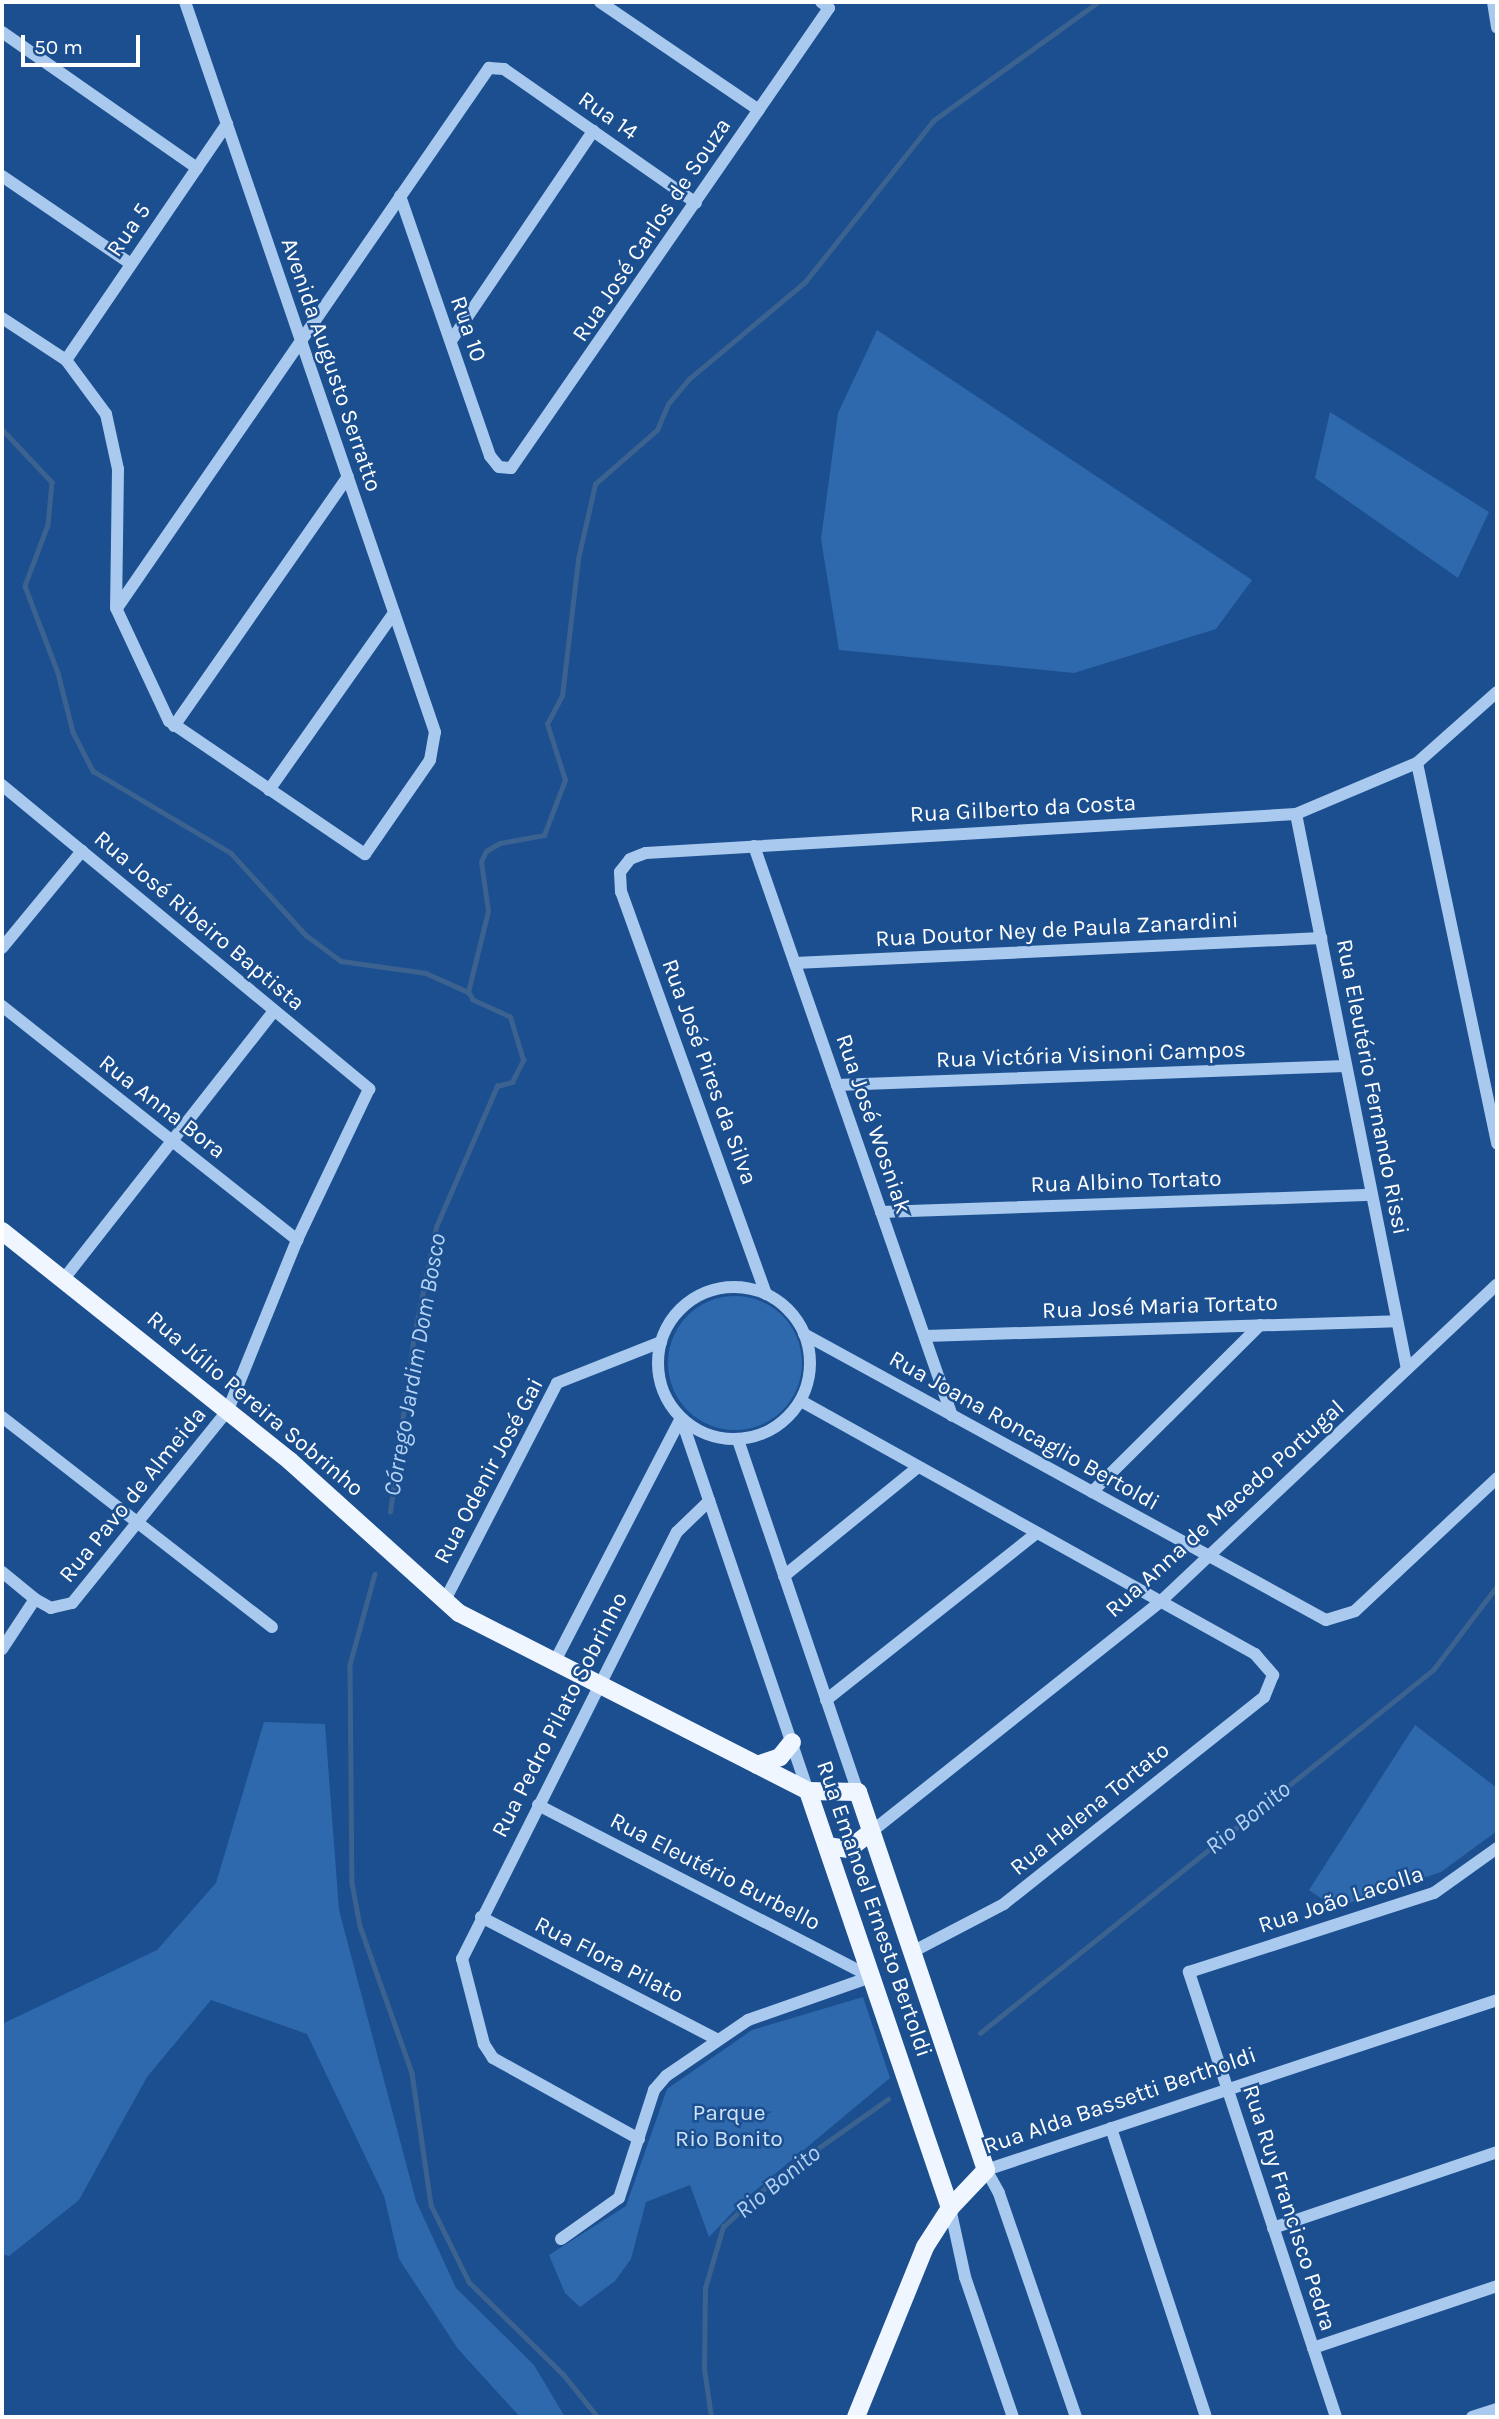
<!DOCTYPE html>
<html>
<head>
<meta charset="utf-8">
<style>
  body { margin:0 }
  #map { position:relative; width:1499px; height:2419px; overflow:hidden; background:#1b4f8f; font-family:Karla,sans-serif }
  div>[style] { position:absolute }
  .green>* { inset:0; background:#2e69ad }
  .round { border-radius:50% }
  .stream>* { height:4.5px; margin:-2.25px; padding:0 2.25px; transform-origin:2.25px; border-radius:2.25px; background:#3c6290 }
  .minor>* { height:12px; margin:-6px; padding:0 6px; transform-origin:6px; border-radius:6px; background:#a9c9ee }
  .minor>.ring { margin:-6px; padding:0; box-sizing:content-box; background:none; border:12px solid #a9c9ee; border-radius:50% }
  .major>* { height:18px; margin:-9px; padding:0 9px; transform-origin:9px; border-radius:9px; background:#f0f6ff }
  span { translate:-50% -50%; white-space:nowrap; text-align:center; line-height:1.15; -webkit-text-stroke:5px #1b4f8f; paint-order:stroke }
  .street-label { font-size:23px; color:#fff }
  .park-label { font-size:23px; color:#cfe3fa }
  .water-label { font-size:24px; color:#b5d3f5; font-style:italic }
  .frame { position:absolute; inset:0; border:4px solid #fff; pointer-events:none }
  .scale { position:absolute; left:21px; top:35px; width:119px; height:32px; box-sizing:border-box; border:4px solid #fff; border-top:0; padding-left:9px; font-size:21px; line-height:24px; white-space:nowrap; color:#fff; -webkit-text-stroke:5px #1b4f8f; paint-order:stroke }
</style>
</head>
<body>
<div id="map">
  <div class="green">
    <div style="clip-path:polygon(877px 330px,1252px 580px,1216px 629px,1074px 673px,839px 650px,821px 539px,838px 413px)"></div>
    <div style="clip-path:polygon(1330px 412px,1489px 512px,1458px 578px,1315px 478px)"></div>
    <div class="round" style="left:668px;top:1296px;width:134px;height:134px"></div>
    <div style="clip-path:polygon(264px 1722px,325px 1724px,339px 1910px,416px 2201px,456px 2288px,534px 2365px,565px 2417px,520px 2417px,458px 2349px,399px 2259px,384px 2196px,307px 2034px,211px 2000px,147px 2077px,79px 2200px,9px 2256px,2px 2254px,2px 2024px,157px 1950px,216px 1883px)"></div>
    <div style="clip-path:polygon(1415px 1725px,1497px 1788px,1497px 1831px,1441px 1872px,1335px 1908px,1309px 1890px)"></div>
    <div style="clip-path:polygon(863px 1997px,890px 2078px,745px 2199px,709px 2237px,690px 2185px,646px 2202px,631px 2259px,615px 2281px,580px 2307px,565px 2293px,549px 2255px,626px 2206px,667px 2089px,752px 2030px)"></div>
  </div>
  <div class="stream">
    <div style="left:2px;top:429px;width:73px;rotate:46.7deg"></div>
    <div style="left:52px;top:482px;width:43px;rotate:95.3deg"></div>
    <div style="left:48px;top:525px;width:65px;rotate:110.7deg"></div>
    <div style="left:25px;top:586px;width:93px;rotate:69.2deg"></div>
    <div style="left:58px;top:673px;width:61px;rotate:75.7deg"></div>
    <div style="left:73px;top:732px;width:44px;rotate:62.9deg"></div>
    <div style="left:93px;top:771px;width:161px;rotate:30.7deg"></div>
    <div style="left:231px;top:853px;width:111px;rotate:47.6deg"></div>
    <div style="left:306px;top:935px;width:44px;rotate:36.6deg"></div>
    <div style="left:341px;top:961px;width:86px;rotate:8deg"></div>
    <div style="left:426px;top:973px;width:46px;rotate:24.3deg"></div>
    <div style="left:390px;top:1512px;width:173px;rotate:-82.3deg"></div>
    <div style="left:413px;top:1341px;width:116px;rotate:-78.6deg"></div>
    <div style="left:436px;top:1227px;width:154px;rotate:-66.6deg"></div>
    <div style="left:497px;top:1086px;width:16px;rotate:-15deg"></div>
    <div style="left:512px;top:1082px;width:25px;rotate:-63deg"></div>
    <div style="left:523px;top:1060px;width:45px;rotate:-106.8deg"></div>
    <div style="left:510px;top:1017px;width:41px;rotate:-155.3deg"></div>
    <div style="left:473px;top:1000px;width:9px;rotate:-122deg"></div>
    <div style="left:468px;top:992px;width:83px;rotate:-76.1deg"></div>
    <div style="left:488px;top:911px;width:49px;rotate:-98.1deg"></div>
    <div style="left:481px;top:862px;width:12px;rotate:-66deg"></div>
    <div style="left:486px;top:851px;width:16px;rotate:-30deg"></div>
    <div style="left:500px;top:843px;width:45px;rotate:-10.3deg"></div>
    <div style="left:544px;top:835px;width:59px;rotate:-69.1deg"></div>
    <div style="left:565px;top:780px;width:59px;rotate:-107.8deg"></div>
    <div style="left:547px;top:724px;width:32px;rotate:-62deg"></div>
    <div style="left:562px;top:696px;width:138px;rotate:-83.3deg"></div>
    <div style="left:578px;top:559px;width:77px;rotate:-77.2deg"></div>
    <div style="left:595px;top:484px;width:82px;rotate:-41.1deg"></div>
    <div style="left:657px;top:430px;width:28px;rotate:-67deg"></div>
    <div style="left:668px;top:404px;width:33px;rotate:-50deg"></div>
    <div style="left:689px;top:379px;width:151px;rotate:-39.9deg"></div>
    <div style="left:805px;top:282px;width:207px;rotate:-51.5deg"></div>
    <div style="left:934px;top:120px;width:202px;rotate:-35.7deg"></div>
    <div style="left:375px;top:1574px;width:94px;rotate:105.4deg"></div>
    <div style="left:350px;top:1665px;width:218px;rotate:89.5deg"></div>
    <div style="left:352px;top:1883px;width:44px;rotate:79.5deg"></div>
    <div style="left:360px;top:1926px;width:156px;rotate:70.5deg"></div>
    <div style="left:412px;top:2073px;width:133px;rotate:81.8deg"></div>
    <div style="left:431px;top:2205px;width:86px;rotate:63.7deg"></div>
    <div style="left:469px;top:2282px;width:132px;rotate:44.4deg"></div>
    <div style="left:563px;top:2374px;width:55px;rotate:50.9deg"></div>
    <div style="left:980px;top:2033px;width:580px;rotate:-38.71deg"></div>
    <div style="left:1433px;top:1670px;width:106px;rotate:-52.7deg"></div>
    <div style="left:711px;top:2417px;width:49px;rotate:-98.3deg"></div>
    <div style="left:704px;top:2369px;width:81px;rotate:-89.3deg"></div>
    <div style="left:705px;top:2288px;width:64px;rotate:-73.6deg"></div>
    <div style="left:723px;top:2227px;width:72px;rotate:-42.8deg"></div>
    <div style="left:776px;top:2178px;width:137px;rotate:-35.2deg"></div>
  </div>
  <div class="minor">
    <div style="left:600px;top:2px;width:192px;rotate:34.2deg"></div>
    <div style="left:1493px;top:2px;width:26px;rotate:81deg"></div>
    <div style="left:2px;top:32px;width:238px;rotate:34.9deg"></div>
    <div style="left:2px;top:176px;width:156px;rotate:34.3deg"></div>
    <div style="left:400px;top:196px;width:275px;rotate:70.9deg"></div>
    <div style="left:490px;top:456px;width:14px;rotate:51deg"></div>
    <div style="left:499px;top:467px;width:12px;rotate:5deg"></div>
    <div style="left:511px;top:468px;width:559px;rotate:-55.34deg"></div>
    <div style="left:829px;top:8px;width:10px;rotate:-143deg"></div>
    <div style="left:2px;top:318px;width:77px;rotate:33.3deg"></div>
    <div style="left:66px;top:360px;width:67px;rotate:53.5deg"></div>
    <div style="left:106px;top:414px;width:56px;rotate:77.7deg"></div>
    <div style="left:118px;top:469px;width:139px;rotate:90.8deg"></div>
    <div style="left:116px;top:608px;width:125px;rotate:64.9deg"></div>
    <div style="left:169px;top:721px;width:237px;rotate:34.2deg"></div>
    <div style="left:365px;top:854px;width:114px;rotate:-55.3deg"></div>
    <div style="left:430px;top:760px;width:28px;rotate:-80deg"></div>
    <div style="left:435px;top:732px;width:772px;rotate:-108.9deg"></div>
    <div style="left:451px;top:341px;width:254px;rotate:-55.9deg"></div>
    <div style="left:66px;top:360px;width:286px;rotate:-55.7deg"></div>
    <div style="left:117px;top:608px;width:656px;rotate:-55.44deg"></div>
    <div style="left:489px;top:68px;width:15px;rotate:4deg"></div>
    <div style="left:504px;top:69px;width:234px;rotate:34.9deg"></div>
    <div style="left:1497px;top:692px;width:107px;rotate:138.4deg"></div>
    <div style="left:1417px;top:763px;width:389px;rotate:78.1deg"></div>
    <div style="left:174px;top:726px;width:304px;rotate:-55.1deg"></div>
    <div style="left:2px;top:785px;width:477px;rotate:39.6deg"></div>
    <div style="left:369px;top:1089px;width:167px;rotate:115.5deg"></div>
    <div style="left:297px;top:1240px;width:183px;rotate:112.1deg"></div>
    <div style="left:228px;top:1410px;width:248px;rotate:128.9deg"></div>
    <div style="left:72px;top:1603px;width:22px;rotate:167deg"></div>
    <div style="left:51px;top:1608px;width:18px;rotate:-151deg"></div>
    <div style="left:35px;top:1599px;width:60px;rotate:123.4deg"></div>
    <div style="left:269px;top:790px;width:217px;rotate:-54.8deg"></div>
    <div style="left:1296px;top:814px;width:566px;rotate:78.69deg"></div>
    <div style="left:754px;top:846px;width:603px;rotate:70.84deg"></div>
    <div style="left:2px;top:948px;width:126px;rotate:-50.5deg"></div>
    <div style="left:795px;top:963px;width:527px;rotate:-2.72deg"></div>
    <div style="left:2px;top:1006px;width:377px;rotate:38.4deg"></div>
    <div style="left:837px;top:1085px;width:509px;rotate:-2.14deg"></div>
    <div style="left:881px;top:1212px;width:491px;rotate:-2deg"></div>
    <div style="left:63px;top:1280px;width:342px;rotate:-51.9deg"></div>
    <div class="ring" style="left:658px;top:1287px;width:140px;height:140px"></div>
    <div style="left:766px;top:1294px;width:427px;rotate:-109.8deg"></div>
    <div style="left:621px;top:892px;width:20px;rotate:-93deg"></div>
    <div style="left:620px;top:872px;width:16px;rotate:-52deg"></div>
    <div style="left:630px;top:859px;width:17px;rotate:-21deg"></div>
    <div style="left:646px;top:853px;width:651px;rotate:-3.43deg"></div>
    <div style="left:1296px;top:814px;width:131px;rotate:-22.9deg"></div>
    <div style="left:804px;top:1334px;width:595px;rotate:28.72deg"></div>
    <div style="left:1326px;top:1620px;width:30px;rotate:-17deg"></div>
    <div style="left:1355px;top:1611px;width:195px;rotate:-43.1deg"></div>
    <div style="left:925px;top:1336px;width:472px;rotate:-1.8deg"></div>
    <div style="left:801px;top:1401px;width:520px;rotate:29.13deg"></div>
    <div style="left:1255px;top:1654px;width:28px;rotate:49deg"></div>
    <div style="left:1273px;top:1675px;width:24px;rotate:112deg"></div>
    <div style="left:1264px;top:1697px;width:332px;rotate:141.5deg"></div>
    <div style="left:1004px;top:1904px;width:104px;rotate:152.4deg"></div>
    <div style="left:2px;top:1417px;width:342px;rotate:37.9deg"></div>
    <div style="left:681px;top:1418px;width:394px;rotate:71.2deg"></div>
    <div style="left:738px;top:1440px;width:372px;rotate:71.2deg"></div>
    <div style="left:1092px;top:1492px;width:237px;rotate:-44.8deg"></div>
    <div style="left:2px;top:1572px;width:43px;rotate:39.3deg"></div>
    <div style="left:784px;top:1576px;width:173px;rotate:-39.1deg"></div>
    <div style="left:444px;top:1602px;width:246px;rotate:-62.7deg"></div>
    <div style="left:557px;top:1383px;width:112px;rotate:-21.5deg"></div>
    <div style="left:554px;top:1663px;width:276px;rotate:-62.6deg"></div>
    <div style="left:826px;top:1700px;width:269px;rotate:-38.4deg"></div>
    <div style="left:538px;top:1805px;width:375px;rotate:27.3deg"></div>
    <div style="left:871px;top:1832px;width:369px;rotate:-38.5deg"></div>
    <div style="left:1160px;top:1602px;width:463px;rotate:-43.3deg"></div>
    <div style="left:481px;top:1917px;width:267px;rotate:27.4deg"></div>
    <div style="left:1111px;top:2128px;width:304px;rotate:71.8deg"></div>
    <div style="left:639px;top:2139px;width:167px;rotate:-151deg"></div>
    <div style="left:493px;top:2058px;width:17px;rotate:-123deg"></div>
    <div style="left:484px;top:2044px;width:88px;rotate:-104.5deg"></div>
    <div style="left:462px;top:1959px;width:478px;rotate:-63.3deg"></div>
    <div style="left:677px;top:1532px;width:45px;rotate:-44.1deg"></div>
    <div style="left:950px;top:2208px;width:71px;rotate:77.7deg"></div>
    <div style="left:965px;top:2277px;width:148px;rotate:71.1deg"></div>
    <div style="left:1273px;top:2228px;width:237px;rotate:-18.7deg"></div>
    <div style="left:561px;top:2239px;width:71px;rotate:-35.3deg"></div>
    <div style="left:619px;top:2198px;width:114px;rotate:-72deg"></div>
    <div style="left:654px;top:2090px;width:18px;rotate:-49deg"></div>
    <div style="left:666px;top:2076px;width:99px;rotate:-34.3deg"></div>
    <div style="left:748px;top:2020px;width:130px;rotate:-19.3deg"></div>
    <div style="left:1313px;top:2348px;width:194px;rotate:-18.6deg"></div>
    <div style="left:1076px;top:2417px;width:237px;rotate:-109deg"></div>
    <div style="left:999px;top:2193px;width:26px;rotate:-119deg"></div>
    <div style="left:986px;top:2170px;width:539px;rotate:-18.4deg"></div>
    <div style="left:1336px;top:2417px;width:469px;rotate:-108.3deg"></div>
    <div style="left:1189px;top:1972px;width:257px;rotate:-17.9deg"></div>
    <div style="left:1434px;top:1893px;width:77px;rotate:-35.5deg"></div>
    <div style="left:1472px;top:2417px;width:26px;rotate:-18deg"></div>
  </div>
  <div class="major">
    <div style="left:2px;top:1231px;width:369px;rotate:38.6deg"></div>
    <div style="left:290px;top:1461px;width:227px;rotate:42deg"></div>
    <div style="left:459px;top:1613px;width:392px;rotate:27deg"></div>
    <div style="left:757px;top:1765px;width:24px;rotate:-19deg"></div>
    <div style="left:780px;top:1757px;width:19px;rotate:-51deg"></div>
    <div style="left:808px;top:1791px;width:50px;rotate:1.1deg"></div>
    <div style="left:858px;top:1792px;width:399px;rotate:71.3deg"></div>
    <div style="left:986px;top:2170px;width:52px;rotate:133.5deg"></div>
    <div style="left:950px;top:2208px;width:46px;rotate:122.7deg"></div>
    <div style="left:925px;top:2247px;width:183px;rotate:112.1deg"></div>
    <div style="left:808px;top:1791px;width:441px;rotate:71.2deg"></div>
    <div style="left:827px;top:1846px;width:22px;rotate:8deg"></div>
    <div style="left:849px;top:1849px;width:28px;rotate:-38deg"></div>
  </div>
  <div class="street-label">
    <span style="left:608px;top:116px;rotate:35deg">Rua 14</span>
    <span style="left:129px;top:230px;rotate:-56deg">Rua 5</span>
    <span style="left:652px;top:230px;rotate:-56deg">Rua José Carlos de Souza</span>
    <span style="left:468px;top:329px;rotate:71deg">Rua 10</span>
    <span style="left:331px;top:365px;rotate:71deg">Avenida Augusto Serratto</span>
    <span style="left:1023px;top:809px;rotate:-3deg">Rua Gilberto da Costa</span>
    <span style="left:199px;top:921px;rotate:40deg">Rua José Ribeiro Baptista</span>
    <span style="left:1057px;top:930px;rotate:-3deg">Rua Doutor Ney de Paula Zanardini</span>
    <span style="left:1091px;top:1055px;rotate:-2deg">Rua Victória Visinoni Campos</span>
    <span style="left:709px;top:1072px;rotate:70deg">Rua José Pires da Silva</span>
    <span style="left:1372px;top:1087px;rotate:79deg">Rua Eleutério Fernando Rissi</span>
    <span style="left:162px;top:1107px;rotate:38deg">Rua Anna Bora</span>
    <span style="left:873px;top:1124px;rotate:71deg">Rua José Wosniak</span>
    <span style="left:1126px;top:1182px;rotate:-2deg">Rua Albino Tortato</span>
    <span style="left:1160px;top:1307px;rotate:-2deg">Rua José Maria Tortato</span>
    <span style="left:255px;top:1404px;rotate:40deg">Rua Júlio Pereira Sobrinho</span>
    <span style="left:1024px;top:1431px;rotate:29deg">Rua Joana Roncaglio Bertoldi</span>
    <span style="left:489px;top:1471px;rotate:-62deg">Rua Odenir José Gai</span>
    <span style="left:133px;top:1495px;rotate:-51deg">Rua Pavo de Almeida</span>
    <span style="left:1225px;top:1509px;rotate:-42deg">Rua Anna de Macedo Portugal</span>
    <span style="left:560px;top:1715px;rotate:-63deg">Rua Pedro Pilato Sobrinho</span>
    <span style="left:1090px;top:1809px;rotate:-39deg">Rua Helena Tortato</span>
    <span style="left:715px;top:1872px;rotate:27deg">Rua Eleutério Burbello</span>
    <span style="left:1341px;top:1900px;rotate:-18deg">Rua João Lacolla</span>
    <span style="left:874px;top:1909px;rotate:71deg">Rua Emanoel Ernesto Bertoldi</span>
    <span style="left:609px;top:1960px;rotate:27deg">Rua Flora Pilato</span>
    <span style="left:1120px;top:2101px;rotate:-19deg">Rua Alda Bassetti Bertholdi</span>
    <span style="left:1289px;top:2208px;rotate:72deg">Rua Ruy Francisco Pedra</span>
  </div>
  <div class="park-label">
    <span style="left:729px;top:2126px">Parque<br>Rio Bonito</span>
  </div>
  <div class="water-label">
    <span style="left:415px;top:1365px;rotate:-80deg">Córrego Jardim Dom Bosco</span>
    <span style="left:1248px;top:1818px;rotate:-39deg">Rio Bonito</span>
    <span style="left:778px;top:2182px;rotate:-39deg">Rio Bonito</span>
  </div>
  <div class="frame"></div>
  <div class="scale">50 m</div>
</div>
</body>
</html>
